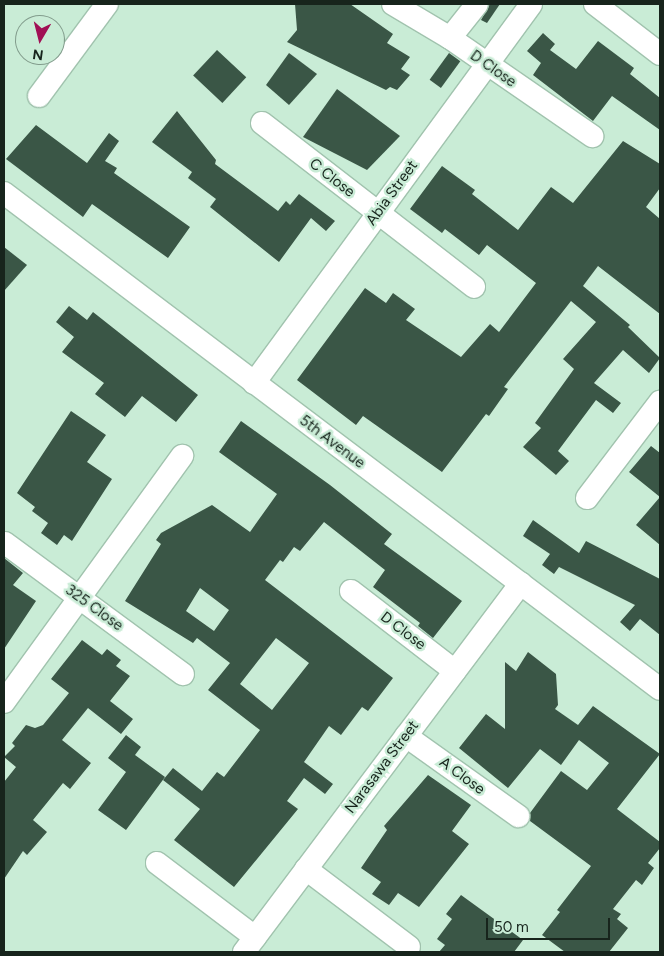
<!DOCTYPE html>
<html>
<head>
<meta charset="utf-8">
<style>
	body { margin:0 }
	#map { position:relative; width:664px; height:956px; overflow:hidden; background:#c9ecd6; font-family:Figtree,sans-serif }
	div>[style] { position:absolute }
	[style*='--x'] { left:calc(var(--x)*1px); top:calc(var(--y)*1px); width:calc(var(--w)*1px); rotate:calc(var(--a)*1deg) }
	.building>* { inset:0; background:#3a5646; transform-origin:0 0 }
	.roads { filter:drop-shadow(1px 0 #a1c3ae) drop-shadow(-1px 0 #a1c3ae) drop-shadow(0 1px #a1c3ae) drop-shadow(0 -1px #a1c3ae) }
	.minor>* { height:22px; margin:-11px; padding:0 11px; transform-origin:11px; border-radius:11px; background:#fff }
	span { translate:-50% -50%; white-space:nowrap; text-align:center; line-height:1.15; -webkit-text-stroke:5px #c9ecd6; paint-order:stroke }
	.street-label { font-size:15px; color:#17241c }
	.frame { position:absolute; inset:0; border:5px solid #17241c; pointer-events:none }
	.north { position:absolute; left:15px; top:15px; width:50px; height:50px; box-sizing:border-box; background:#c9ecd6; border:1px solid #829c8c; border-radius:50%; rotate:188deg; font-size:14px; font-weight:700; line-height:20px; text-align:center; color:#17241c }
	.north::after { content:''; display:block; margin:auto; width:18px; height:22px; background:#a11055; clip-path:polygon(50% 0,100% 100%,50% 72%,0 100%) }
	.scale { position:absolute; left:486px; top:918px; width:124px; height:22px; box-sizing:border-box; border:2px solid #17241c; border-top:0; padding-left:6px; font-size:15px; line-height:18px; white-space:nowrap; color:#17241c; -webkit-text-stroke:4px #c9ecd6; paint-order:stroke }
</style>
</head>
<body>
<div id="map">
	<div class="building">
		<div style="clip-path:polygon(295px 4px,350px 4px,393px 34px,387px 43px,410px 57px,401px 69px,410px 75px,397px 90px,390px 87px,386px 90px,287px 42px,297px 30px)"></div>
		<div style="clip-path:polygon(490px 4px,500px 4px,487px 23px,481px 20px)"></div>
		<div style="clip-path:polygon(543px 33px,555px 44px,550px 50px,576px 69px,598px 41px,634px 68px,630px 74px,660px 98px,660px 130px,612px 96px,593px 121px,533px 75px,541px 63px,527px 51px)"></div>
		<div style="left:217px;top:50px;width:40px;height:35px;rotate:43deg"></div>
		<div style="clip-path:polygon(289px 53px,317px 74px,289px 105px,266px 85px)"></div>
		<div style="left:449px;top:53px;width:14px;height:33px;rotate:36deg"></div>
		<div style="clip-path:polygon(337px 89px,400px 136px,367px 170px,303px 137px)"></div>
		<div style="clip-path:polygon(177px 111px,216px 160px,215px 164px,278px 211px,286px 201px,290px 205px,299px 194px,335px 221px,326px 231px,311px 218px,279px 262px,210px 207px,216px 199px,188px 178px,192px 172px,152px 142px)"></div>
		<div style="clip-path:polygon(36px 125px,87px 163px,109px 133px,119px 141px,105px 161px,117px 168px,114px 173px,190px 227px,168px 258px,92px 204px,83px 217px,6px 159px)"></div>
		<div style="clip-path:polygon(623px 141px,660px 164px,660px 188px,646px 207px,660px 219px,660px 314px,598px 266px,583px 286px,630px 325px,628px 327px,660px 358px,649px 373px,623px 350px,594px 383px,621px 403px,613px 413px,596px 400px,558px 451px,569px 461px,556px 475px,523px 447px,541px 428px,535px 423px,574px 369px,563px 359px,596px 322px,571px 301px,504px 387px,508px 389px,489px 416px,486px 414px,442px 472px,363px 416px,356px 425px,297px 380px,365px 288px,386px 303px,393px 293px,415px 309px,406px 320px,461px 357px,490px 324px,499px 332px,536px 283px,487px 245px,479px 255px,445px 229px,442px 233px,410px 209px,442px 166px,475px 190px,472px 194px,518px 230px,551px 187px,573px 203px)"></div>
		<div style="clip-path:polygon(4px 247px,27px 265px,4px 291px)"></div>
		<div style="clip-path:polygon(69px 306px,87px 320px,93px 312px,198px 395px,176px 422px,142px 396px,125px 417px,95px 394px,104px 383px,62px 352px,74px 337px,56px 322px)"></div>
		<div style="clip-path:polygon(71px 411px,106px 435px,87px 462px,112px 479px,72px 541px,64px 535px,57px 545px,41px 533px,48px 523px,32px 511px,35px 507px,17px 493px)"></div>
		<div style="clip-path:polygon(evenodd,241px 421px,330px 485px,392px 534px,384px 544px,462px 601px,433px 638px,418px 626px,420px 623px,373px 587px,385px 570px,324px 522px,300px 551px,294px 547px,283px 562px,280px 560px,265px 580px,393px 678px,368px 711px,362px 707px,341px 735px,329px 726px,304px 762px,333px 784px,325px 794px,304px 778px,287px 801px,298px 809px,234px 887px,174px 840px,200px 809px,163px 780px,173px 768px,202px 791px,217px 772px,224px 777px,260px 730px,208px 690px,230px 663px,197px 638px,193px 643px,125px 601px,161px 544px,156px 540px,161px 533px,212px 505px,250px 532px,277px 494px,219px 452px,241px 421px,200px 588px,229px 610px,214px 631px,186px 611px,200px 588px,241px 421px,276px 638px,309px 663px,272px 710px,240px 684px,276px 638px)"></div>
		<div style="clip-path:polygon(651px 446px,660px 453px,660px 545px,636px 525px,660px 497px,629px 472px)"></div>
		<div style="clip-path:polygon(533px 520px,579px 553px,586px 541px,660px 579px,660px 635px,640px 619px,630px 631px,620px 622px,635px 605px,559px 567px,554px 574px,542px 565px,550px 554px,523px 536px)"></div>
		<div style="clip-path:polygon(4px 558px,23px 573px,13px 585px,36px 601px,4px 649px)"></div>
		<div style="clip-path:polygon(82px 640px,102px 655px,107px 649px,121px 660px,116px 666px,130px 676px,110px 701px,133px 719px,121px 734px,88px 708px,62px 740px,91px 763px,70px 789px,63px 783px,33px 820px,47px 832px,27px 855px,23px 851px,4px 879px,4px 782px,16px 767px,4px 757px,15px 746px,12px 743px,26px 725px,35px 728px,43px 725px,69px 693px,51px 679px)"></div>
		<div style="clip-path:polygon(528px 652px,556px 674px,558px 705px,555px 709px,578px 725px,593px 706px,660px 754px,617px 809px,660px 842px,660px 848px,648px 863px,654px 868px,642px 885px,636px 880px,613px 909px,621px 914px,617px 919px,628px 928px,609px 952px,565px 952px,542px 935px,560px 912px,557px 910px,591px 866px,530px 821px,530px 813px,561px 771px,587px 790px,609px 763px,579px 740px,561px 765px,540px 749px,508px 788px,459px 748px,486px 714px,505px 729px,505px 662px,516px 671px)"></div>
		<div style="clip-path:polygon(126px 735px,141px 747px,135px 755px,165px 777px,126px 830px,98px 810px,126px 772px,108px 758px)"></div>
		<div style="clip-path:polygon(428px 775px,471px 805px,452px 831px,469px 844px,419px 907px,398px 893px,389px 905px,372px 894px,381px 882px,361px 868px,387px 830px,384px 826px)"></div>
		<div style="clip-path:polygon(461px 895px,523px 940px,514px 952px,439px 952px,445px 945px,437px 939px,452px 919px,446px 914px)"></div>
	</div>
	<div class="roads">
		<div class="minor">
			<div style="--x:393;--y:4;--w:66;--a:30.8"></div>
			<div style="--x:450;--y:38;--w:173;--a:34.6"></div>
			<div style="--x:595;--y:4;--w:82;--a:37.6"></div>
			<div style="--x:450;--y:38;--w:43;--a:-51.5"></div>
			<div style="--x:39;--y:96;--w:114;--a:-53.5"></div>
			<div style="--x:262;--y:123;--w:268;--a:37.7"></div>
			<div style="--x:4;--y:193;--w:822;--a:37.09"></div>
			<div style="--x:254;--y:383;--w:469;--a:-53.8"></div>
			<div style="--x:587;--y:498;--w:121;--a:-52.8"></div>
			<div style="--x:5;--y:543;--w:221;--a:36.4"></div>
			<div style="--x:351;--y:591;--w:131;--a:37.6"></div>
			<div style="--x:4;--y:702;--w:304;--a:-54.1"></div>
			<div style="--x:406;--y:736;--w:138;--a:35.5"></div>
			<div style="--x:157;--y:863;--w:123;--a:37.1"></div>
			<div style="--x:306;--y:869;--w:129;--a:37.1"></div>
			<div style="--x:244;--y:952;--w:461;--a:-53.1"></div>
		</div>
	</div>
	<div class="street-label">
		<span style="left:493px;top:69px;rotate:35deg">D Close</span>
		<span style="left:332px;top:178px;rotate:38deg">C Close</span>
		<span style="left:392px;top:193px;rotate:-54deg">Abia Street</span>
		<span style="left:332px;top:442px;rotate:37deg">5th Avenue</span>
		<span style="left:94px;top:608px;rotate:36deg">325 Close</span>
		<span style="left:403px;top:631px;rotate:37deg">D Close</span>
		<span style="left:382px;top:767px;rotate:-53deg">Narasawa Street</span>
		<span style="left:462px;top:776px;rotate:36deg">A Close</span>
	</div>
	<div class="frame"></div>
	<div class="north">N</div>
	<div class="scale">50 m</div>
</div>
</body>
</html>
